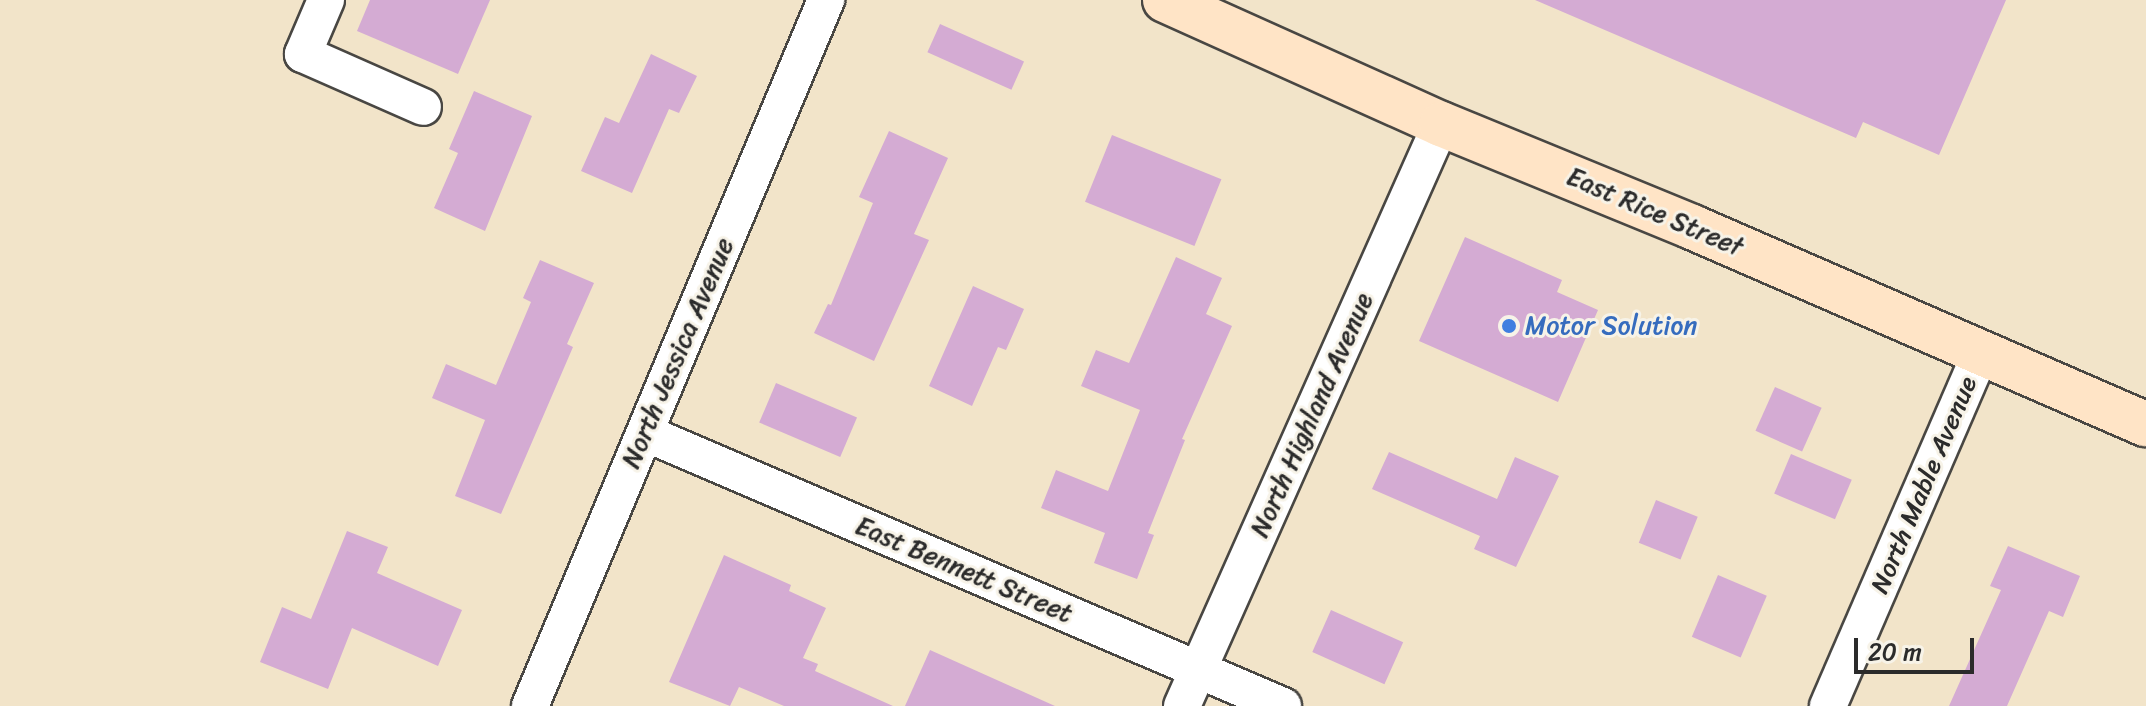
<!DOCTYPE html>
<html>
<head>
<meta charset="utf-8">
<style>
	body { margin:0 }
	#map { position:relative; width:2146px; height:706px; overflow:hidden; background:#f2e4c9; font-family:Sriracha,sans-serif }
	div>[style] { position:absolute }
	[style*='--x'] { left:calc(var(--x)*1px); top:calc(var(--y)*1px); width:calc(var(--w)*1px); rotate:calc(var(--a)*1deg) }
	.building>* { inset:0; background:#d4abd3; transform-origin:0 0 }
	.roads { filter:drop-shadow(2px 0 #494743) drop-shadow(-2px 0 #494743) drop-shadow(0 2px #494743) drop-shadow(0 -2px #494743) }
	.street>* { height:36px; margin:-18px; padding:0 18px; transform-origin:18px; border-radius:18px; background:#fff }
	.secondary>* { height:44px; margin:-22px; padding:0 22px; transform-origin:22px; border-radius:22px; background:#ffe4c6 }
	.dots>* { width:22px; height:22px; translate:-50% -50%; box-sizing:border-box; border:4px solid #f7f3e8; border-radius:50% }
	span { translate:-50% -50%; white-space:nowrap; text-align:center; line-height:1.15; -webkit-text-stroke:6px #f7f3e8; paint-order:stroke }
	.street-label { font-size:26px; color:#2b2b2b }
	.shop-label { font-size:26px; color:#366cbe }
	.left { translate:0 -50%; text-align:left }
	.scale { position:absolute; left:1854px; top:638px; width:120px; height:36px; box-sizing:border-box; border:4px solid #2b2b2b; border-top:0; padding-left:10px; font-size:24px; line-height:28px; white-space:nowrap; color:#2b2b2b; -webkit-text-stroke:6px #f7f3e8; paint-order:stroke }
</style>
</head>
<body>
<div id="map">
	<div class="building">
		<div style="clip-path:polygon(370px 0,490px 0,458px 74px,357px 31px)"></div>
		<div style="clip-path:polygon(1535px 0,2006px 0,1939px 155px,1863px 122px,1856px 138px)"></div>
		<div style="left:940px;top:24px;width:92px;height:31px;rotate:24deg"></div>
		<div style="clip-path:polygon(651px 54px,697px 76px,679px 113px,669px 109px,632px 193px,581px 171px,605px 117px,619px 123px)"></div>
		<div style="clip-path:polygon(474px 91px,532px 116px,485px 231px,434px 208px,458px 153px,449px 149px)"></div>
		<div style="clip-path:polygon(889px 131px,948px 158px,914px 234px,929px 240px,874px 361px,814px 333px,828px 304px,831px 305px,873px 203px,859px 197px)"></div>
		<div style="left:1112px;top:135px;width:118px;height:72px;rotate:22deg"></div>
		<div style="clip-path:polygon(1465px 237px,1562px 280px,1557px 292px,1598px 310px,1558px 402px,1419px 341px)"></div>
		<div style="clip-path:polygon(1176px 257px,1222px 278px,1206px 314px,1232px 326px,1182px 439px,1185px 440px,1148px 533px,1154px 535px,1137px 579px,1094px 563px,1105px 533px,1041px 508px,1056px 470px,1108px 491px,1140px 410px,1081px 386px,1096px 350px,1129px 363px)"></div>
		<div style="clip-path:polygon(540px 260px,594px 283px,567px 344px,573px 347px,501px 514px,455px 496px,485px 420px,432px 398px,446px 364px,496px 385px,531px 302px,523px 298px)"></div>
		<div style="clip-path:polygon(973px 286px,1024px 309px,1006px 350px,998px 347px,972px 406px,929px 386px)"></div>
		<div style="left:776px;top:383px;width:88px;height:43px;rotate:23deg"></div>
		<div style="left:1775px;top:387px;width:51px;height:48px;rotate:24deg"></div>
		<div style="clip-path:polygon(1389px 452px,1497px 499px,1515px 457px,1559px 476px,1516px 567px,1474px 549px,1480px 536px,1372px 489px)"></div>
		<div style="left:1791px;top:454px;width:66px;height:43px;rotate:23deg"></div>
		<div style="left:1656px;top:500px;width:45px;height:46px;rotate:22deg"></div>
		<div style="clip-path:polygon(347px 531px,388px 547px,377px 573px,462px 610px,438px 666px,352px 628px,328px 689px,260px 662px,282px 607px,311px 619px)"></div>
		<div style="clip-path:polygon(2008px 546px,2080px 576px,2063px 617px,2049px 611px,2007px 706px,1949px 706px,2001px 590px,1990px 586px)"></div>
		<div style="clip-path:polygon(724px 555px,791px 585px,789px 591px,826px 608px,803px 658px,818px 664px,815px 671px,893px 706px,784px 706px,739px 687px,730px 706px,669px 682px)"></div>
		<div style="left:1718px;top:575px;width:53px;height:67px;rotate:23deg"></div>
		<div style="left:1331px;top:610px;width:79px;height:46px;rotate:24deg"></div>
		<div style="clip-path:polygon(930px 650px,1055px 706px,905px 706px)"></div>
	</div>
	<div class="roads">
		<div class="street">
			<div style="--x:326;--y:0;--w:59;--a:113.1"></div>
			<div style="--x:303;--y:54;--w:131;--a:23.8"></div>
			<div style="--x:645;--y:433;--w:694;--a:23.17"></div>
			<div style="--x:530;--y:706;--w:766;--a:-67.25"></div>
			<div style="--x:1182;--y:706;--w:637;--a:-66.01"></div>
			<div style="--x:1828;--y:706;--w:385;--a:-66.6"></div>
		</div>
		<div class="secondary">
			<div style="--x:1165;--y:0;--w:303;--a:24.2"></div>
			<div style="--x:1441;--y:124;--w:271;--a:22.3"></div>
			<div style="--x:1692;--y:227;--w:495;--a:23.5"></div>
		</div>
	</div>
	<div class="dots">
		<div style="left:1509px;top:326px;background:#3f7fe0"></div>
	</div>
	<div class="street-label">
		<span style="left:1655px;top:212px;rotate:23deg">East Rice Street</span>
		<span style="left:678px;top:353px;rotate:-67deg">North Jessica Avenue</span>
		<span style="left:1312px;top:415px;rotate:-66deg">North Highland Avenue</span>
		<span style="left:1924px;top:485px;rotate:-67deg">North Mable Avenue</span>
		<span style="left:964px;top:570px;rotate:23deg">East Bennett Street</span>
	</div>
	<div class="shop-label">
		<span class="left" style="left:1525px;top:326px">Motor Solution</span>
	</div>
	<div class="scale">20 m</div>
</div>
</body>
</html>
